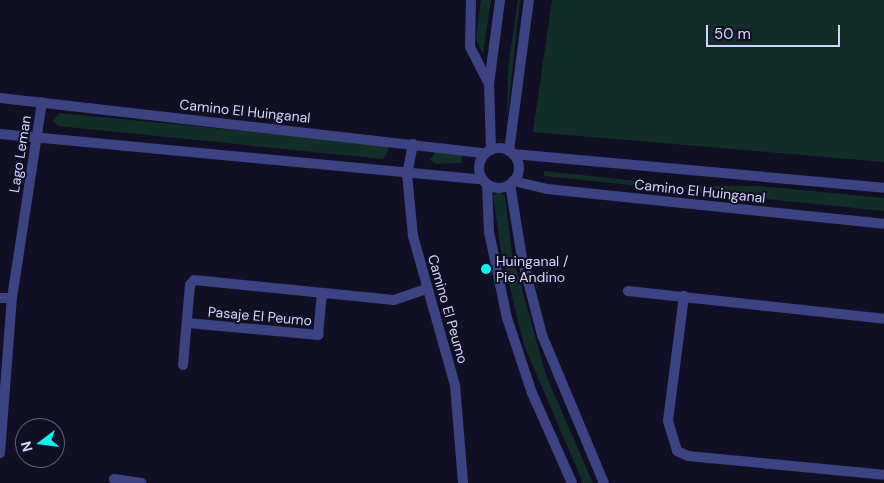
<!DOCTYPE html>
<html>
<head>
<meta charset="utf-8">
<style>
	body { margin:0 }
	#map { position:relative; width:884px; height:483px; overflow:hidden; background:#100f24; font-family:"DM Sans",sans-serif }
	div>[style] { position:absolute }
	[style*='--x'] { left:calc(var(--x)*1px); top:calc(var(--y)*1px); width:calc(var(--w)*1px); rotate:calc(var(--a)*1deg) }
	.green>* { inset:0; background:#122e29 }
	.minor>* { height:10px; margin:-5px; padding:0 5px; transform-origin:5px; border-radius:5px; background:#3c4382 }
	.tertiary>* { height:10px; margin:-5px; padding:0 5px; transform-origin:5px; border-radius:5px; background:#3c4382 }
	.tertiary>.ring { margin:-5px; padding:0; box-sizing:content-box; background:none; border:10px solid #3c4382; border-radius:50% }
	.dots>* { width:14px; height:14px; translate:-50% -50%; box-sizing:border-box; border:2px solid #100f24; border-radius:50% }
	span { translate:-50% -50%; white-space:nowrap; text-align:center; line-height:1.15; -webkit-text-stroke:4px #100f24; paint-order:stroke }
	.street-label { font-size:14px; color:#d4d5fe }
	.poi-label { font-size:14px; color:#d4d5fe }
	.left { translate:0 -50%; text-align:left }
	.north { position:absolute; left:15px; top:418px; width:50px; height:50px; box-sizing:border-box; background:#100f24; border:1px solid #5e5e7b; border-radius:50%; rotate:255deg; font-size:14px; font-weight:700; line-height:20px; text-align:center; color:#d4d5fe }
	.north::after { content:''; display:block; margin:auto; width:18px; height:22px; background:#07f7ee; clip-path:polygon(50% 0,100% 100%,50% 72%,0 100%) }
	.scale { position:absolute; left:706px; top:25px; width:134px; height:22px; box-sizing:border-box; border:2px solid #d4d5fe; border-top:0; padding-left:6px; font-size:15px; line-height:18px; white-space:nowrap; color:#d4d5fe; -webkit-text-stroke:4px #100f24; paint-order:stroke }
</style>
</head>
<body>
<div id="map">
	<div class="green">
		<div style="clip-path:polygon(481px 0,491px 0,483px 54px,476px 39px)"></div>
		<div style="clip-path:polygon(518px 0,520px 0,507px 120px,508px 69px)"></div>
		<div style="clip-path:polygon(552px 0,884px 0,884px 162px,533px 132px)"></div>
		<div style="clip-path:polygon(59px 113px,385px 145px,389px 149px,383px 159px,58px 126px,53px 121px)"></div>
		<div style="clip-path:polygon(435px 152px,457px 152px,462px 156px,461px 163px,436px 164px,430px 160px)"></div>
		<div style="clip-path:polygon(544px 171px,685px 186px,759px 186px,884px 198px,884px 211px,544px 176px)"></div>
		<div style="clip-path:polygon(499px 192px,505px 196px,512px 254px,546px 375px,593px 483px,583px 483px,524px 345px,501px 251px,493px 195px)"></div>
	</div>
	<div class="minor">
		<div style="--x:471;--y:0;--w:47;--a:91.2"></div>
		<div style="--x:470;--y:47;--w:42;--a:62.8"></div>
		<div style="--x:0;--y:98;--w:489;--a:6.5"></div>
		<div style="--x:0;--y:134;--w:485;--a:5.4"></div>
		<div style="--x:413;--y:144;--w:31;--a:101"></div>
		<div style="--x:407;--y:174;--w:62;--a:84.5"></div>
		<div style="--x:413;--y:236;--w:155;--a:74.3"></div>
		<div style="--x:455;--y:385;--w:98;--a:85.3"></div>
		<div style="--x:491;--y:150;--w:66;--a:-91.7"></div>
		<div style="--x:489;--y:84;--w:85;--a:-82.5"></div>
		<div style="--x:509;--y:151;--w:152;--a:-82.5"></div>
		<div style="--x:628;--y:291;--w:258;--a:6.2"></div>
		<div style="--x:684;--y:296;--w:126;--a:97.3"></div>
		<div style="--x:668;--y:421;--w:31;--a:73"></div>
		<div style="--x:677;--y:451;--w:12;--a:24"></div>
		<div style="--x:688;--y:456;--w:197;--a:5.5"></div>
		<div style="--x:0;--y:298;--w:12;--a:0"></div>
		<div style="--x:187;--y:323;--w:132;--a:5.2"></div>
		<div style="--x:318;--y:335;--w:42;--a:-84.6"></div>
		<div style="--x:183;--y:365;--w:80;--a:-85"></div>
		<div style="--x:190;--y:285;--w:6;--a:-51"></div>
		<div style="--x:194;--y:280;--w:201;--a:5.7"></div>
		<div style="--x:394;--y:300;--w:34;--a:-19"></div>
		<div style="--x:0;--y:453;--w:155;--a:-85.6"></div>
		<div style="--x:12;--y:298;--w:198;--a:-81.3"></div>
		<div style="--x:114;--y:479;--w:28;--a:8"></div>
	</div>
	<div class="tertiary">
		<div class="ring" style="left:479px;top:148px;width:30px;height:30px"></div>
		<div style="--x:513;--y:154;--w:373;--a:5.2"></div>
		<div style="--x:513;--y:181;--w:35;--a:13"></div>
		<div style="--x:547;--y:189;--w:339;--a:5.9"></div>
		<div style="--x:487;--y:184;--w:48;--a:87.6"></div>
		<div style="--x:489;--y:232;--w:88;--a:78.2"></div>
		<div style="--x:507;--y:318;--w:79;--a:71.6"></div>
		<div style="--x:532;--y:393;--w:98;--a:66"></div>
		<div style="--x:510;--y:184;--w:75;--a:80.8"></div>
		<div style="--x:522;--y:258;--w:80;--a:75.4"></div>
		<div style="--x:542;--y:335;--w:160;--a:67.3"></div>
	</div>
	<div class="dots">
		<div style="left:486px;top:269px;background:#07f7ee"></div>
	</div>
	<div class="street-label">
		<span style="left:245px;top:111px;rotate:6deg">Camino El Huinganal</span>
		<span style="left:20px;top:154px;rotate:-81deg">Lago Leman</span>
		<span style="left:700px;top:191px;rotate:6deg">Camino El Huinganal</span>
		<span style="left:448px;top:309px;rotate:74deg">Camino El Peumo</span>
		<span style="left:260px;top:316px;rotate:5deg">Pasaje El Peumo</span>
	</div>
	<div class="poi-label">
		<span class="left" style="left:496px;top:269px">Huinganal /<br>Pie Andino</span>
	</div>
	<div class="north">N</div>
	<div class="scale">50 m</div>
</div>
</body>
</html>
